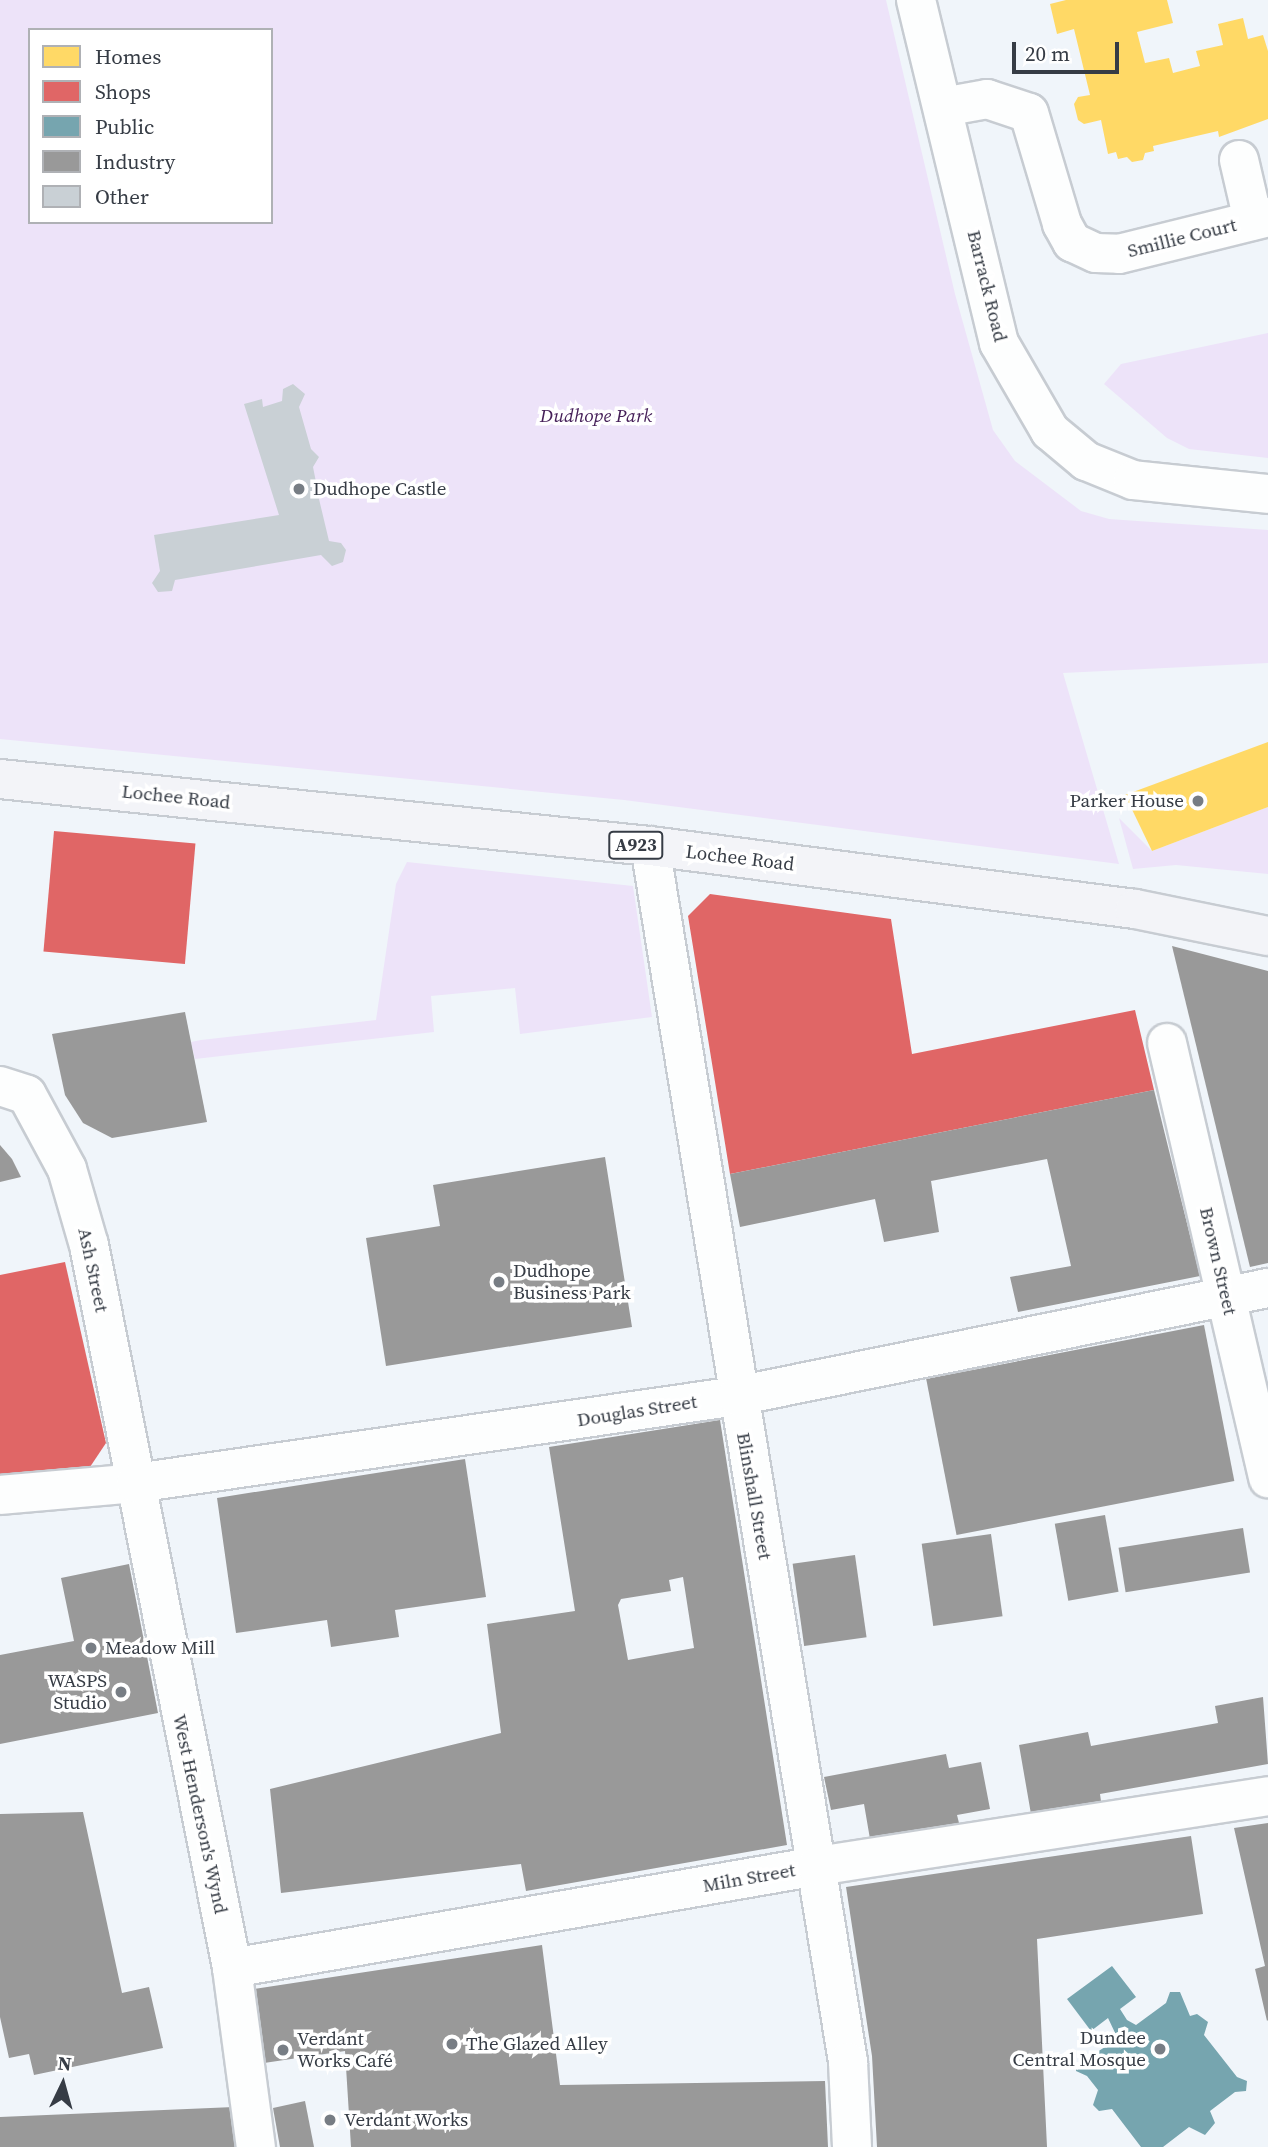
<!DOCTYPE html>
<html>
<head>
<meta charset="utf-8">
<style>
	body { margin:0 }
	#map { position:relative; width:1268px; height:2147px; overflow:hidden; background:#f0f5fa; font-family:"Source Serif 4",serif }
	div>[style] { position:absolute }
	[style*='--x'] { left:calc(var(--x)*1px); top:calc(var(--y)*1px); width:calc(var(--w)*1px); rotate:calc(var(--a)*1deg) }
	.green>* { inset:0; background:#ede3f9 }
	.homes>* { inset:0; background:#ffd966 }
	.shops>* { inset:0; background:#e06666; transform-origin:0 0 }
	.public>* { inset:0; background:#76a5af }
	.industry>* { inset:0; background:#999; transform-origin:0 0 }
	.building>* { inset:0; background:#c9d0d5 }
	.roads { filter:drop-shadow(2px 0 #c7ccd2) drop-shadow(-2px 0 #c7ccd2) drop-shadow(0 2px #c7ccd2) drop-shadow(0 -2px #c7ccd2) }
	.minor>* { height:38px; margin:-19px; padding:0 19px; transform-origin:19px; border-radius:19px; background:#fdfefe }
	.major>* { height:38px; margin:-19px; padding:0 19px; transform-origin:19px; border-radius:19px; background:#f3f4f8 }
	.dots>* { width:19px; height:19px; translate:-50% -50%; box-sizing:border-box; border:4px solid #fff; border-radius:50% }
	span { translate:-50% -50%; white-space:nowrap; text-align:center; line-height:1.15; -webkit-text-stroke:7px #fff; paint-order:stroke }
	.shield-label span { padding:2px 5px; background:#fff; border:2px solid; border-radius:5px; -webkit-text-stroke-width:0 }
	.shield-label { font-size:18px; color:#363c45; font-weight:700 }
	.street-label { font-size:19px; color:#363c45 }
	.park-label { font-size:19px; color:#462059; font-style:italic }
	.poi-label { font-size:19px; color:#363c45 }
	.left { translate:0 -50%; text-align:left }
	.right { translate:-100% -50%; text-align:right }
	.legend { position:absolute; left:28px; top:28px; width:245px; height:196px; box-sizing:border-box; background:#fff; border:2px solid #afb1b5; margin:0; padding:9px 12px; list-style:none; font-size:21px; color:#363c45 }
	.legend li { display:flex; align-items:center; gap:14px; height:35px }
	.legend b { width:35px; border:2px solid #afb1b5 }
	.north { position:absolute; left:28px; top:2049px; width:70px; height:70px; -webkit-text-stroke:5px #fff; paint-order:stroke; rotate:5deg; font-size:19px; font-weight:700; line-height:28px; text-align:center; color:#363c45 }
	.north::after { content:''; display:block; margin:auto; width:24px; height:32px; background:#363c45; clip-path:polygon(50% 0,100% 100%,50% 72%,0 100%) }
	.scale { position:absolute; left:1012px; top:42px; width:107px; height:32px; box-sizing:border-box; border:4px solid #363c45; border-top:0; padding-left:9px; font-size:21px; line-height:24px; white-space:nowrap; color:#363c45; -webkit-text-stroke:5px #fff; paint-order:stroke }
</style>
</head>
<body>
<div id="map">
	<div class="green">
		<div style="clip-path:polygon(evenodd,0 0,886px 0,955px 294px,993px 430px,1015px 461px,1081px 511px,1109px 519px,1268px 530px,1268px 663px,1063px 673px,1119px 864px,624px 800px,0 739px,0 0,30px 30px,271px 30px,271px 222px,30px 222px,30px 30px)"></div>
		<div style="clip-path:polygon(1268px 333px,1268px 458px,1189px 449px,1167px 438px,1104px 384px,1121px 364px)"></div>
		<div style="clip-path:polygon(1268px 807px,1268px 874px,1176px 865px,1133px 869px,1119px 818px,1152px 851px)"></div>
		<div style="clip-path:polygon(407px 862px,633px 886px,652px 1017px,520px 1034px,515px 988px,431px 996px,434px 1032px,195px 1059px,191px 1042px,201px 1040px,376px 1020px,396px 884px)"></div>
	</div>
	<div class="homes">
		<div style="clip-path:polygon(1066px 0,1167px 0,1173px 23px,1137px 32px,1145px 63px,1169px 58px,1173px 73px,1200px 66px,1196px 51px,1223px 45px,1218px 24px,1243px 18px,1248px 39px,1263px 35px,1268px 51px,1268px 119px,1219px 137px,1218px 131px,1153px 146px,1154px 151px,1145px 153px,1143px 160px,1132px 162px,1127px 157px,1118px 159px,1116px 152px,1108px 154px,1101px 120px,1084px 124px,1078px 120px,1074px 104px,1078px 97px,1090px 95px,1074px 29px,1057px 34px,1050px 4px)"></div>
		<div style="clip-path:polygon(1268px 742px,1268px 807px,1152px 851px,1125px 795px)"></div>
	</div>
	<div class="shops">
		<div style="left:54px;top:831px;width:142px;height:121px;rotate:5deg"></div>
		<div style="clip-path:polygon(710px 894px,891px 919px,912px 1054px,1135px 1010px,1154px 1090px,730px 1174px,688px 916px)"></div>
		<div style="clip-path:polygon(65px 1262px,106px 1443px,88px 1470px,0 1479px,0 1275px)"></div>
	</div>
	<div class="public">
		<div style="clip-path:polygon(1112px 1966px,1136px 1997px,1120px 2009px,1127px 2020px,1136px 2025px,1166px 2003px,1170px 1992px,1180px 1992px,1190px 2016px,1197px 2014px,1208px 2022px,1204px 2035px,1237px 2077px,1247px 2081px,1246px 2091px,1235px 2092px,1210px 2111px,1215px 2123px,1205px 2135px,1189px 2127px,1163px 2147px,1141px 2147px,1112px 2109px,1099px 2111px,1093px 2105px,1098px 2090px,1087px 2076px,1076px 2071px,1076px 2065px,1118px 2039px,1108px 2018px,1091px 2031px,1067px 1999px)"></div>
	</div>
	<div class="industry">
		<div style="clip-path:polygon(1172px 946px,1268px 971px,1268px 1263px,1250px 1267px)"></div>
		<div style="clip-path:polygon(185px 1012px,207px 1122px,112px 1138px,83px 1123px,65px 1095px,52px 1034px)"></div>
		<div style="clip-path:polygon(1154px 1090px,1200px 1276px,1018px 1312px,1010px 1277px,1071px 1266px,1047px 1159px,931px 1181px,939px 1232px,884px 1242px,875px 1199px,740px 1227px,730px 1174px)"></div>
		<div style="clip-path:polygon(0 1145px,12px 1159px,21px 1177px,0 1182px)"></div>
		<div style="clip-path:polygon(605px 1157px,632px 1327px,386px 1366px,366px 1238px,440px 1226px,433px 1185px)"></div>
		<div style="left:1204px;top:1325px;width:159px;height:283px;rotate:79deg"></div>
		<div style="clip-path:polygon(evenodd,720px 1420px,787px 1845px,526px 1891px,521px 1864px,281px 1893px,270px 1789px,501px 1733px,487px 1624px,575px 1611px,549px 1447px,720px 1420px,683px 1577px,694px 1648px,628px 1660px,618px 1605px,621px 1599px,671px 1591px,669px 1580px,683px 1577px)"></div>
		<div style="clip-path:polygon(465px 1459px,486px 1597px,395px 1610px,399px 1637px,331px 1647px,327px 1620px,236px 1633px,217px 1498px)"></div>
		<div style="left:1105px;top:1515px;width:78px;height:51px;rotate:80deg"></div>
		<div style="left:1243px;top:1528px;width:45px;height:126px;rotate:81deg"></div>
		<div style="left:991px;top:1534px;width:83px;height:70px;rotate:82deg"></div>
		<div style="left:855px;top:1555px;width:83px;height:63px;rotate:82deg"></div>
		<div style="clip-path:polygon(129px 1564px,158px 1713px,0 1744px,0 1655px,74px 1641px,61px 1578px)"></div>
		<div style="clip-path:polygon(1263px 1697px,1268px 1764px,1100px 1794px,1101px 1801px,1031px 1814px,1019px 1745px,1088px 1732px,1091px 1746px,1218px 1723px,1215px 1706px)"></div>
		<div style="clip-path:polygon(946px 1754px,949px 1768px,981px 1762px,990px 1809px,957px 1815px,959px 1823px,870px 1839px,864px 1804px,831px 1810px,824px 1777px)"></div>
		<div style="clip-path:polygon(83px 1812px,122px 1993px,149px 1987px,163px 2048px,34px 2075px,29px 2054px,9px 2058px,0 2017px,0 1814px)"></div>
		<div style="clip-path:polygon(1268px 1823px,1268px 2020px,1267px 2021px,1255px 1969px,1265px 1966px,1234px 1828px)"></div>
		<div style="clip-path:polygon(1191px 1836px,1203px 1914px,1037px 1939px,1047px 2147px,877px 2147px,872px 2056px,846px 1887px)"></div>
		<div style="clip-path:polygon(542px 1945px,560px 2085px,825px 2081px,828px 2147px,351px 2147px,345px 2051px,264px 2063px,254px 1989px)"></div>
		<div style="clip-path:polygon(305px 2101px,314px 2147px,280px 2147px,273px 2108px)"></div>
		<div style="clip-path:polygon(234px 2107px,240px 2147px,0 2147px,0 2117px)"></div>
	</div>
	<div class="building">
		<div style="clip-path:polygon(293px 384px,305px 394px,299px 407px,311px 449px,319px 457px,313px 467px,316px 482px,325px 488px,319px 499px,329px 541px,341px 543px,346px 550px,343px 562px,332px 566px,321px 555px,175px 580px,172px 591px,158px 592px,152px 583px,160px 571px,154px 535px,279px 515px,244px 404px,262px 399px,263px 407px,282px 401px,283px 389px)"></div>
	</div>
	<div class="roads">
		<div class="minor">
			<div style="--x:916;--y:0;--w:353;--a:76.4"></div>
			<div style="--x:999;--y:343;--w:102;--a:59.9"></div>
			<div style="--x:1050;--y:431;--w:47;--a:39.8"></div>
			<div style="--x:1086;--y:461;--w:51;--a:22"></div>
			<div style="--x:1133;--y:480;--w:136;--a:5.9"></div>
			<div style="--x:943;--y:107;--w:45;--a:-10.3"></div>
			<div style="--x:987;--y:99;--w:44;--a:18.4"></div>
			<div style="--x:1029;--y:113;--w:116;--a:73.4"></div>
			<div style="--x:1062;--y:224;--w:21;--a:61"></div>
			<div style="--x:1072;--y:242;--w:26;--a:25"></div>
			<div style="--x:1096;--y:253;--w:23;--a:2"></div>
			<div style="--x:1119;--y:254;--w:154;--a:-13.9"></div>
			<div style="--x:1239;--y:160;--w:62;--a:76.9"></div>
			<div style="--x:650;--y:846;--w:1232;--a:80.75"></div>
			<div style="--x:848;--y:2062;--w:85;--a:87.3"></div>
			<div style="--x:1167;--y:1043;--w:447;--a:76.9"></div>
			<div style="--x:0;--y:1086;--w:28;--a:18"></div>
			<div style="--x:27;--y:1095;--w:84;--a:61.6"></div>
			<div style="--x:67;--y:1169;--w:79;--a:73.9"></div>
			<div style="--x:89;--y:1245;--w:737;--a:78.81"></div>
			<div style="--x:232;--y:1968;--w:181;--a:82.4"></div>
			<div style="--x:0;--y:1495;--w:137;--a:-5"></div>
			<div style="--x:136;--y:1483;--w:607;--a:-8.24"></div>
			<div style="--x:737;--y:1396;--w:542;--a:-11.5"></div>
			<div style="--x:232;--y:1968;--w:594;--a:-9.89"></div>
			<div style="--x:817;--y:1866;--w:456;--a:-8.8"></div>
		</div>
		<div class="major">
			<div style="--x:0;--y:779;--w:653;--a:5.89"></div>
			<div style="--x:650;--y:846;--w:489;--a:7.4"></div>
			<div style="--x:1135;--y:909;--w:136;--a:11.5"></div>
		</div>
	</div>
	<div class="dots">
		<div style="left:299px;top:489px;background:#777d84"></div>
		<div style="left:1198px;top:801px;background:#777d84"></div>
		<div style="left:499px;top:1282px;background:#777d84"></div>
		<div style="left:91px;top:1648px;background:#777d84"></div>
		<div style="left:121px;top:1692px;background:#777d84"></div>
		<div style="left:452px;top:2044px;background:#777d84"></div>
		<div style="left:1160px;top:2049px;background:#777d84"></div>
		<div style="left:283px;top:2050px;background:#777d84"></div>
		<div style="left:330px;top:2120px;background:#777d84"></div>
	</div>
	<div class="shield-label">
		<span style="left:636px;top:845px">A923</span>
	</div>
	<div class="street-label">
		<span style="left:1182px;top:238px;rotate:-14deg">Smillie Court</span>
		<span style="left:987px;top:286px;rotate:76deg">Barrack Road</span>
		<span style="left:176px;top:797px;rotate:6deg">Lochee Road</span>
		<span style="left:740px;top:858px;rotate:7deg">Lochee Road</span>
		<span style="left:1218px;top:1261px;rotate:77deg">Brown Street</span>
		<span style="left:93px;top:1270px;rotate:78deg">Ash Street</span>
		<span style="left:637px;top:1411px;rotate:-9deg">Douglas Street</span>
		<span style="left:754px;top:1496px;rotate:80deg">Blinshall Street</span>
		<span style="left:200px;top:1814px;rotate:78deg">West Henderson's Wynd</span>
		<span style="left:749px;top:1878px;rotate:-10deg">Miln Street</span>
	</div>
	<div class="park-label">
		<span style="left:596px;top:416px">Dudhope Park</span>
	</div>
	<div class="poi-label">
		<span class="left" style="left:313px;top:489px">Dudhope Castle</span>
		<span class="right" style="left:1184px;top:801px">Parker House</span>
		<span class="left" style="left:513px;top:1282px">Dudhope<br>Business Park</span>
		<span class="left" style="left:105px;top:1648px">Meadow Mill</span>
		<span class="right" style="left:107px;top:1692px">WASPS<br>Studio</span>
		<span class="right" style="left:1146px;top:2049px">Dundee<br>Central Mosque</span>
		<span class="left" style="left:297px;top:2050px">Verdant<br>Works Café</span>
		<span class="left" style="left:466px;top:2044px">The Glazed Alley</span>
		<span class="left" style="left:344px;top:2120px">Verdant Works</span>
	</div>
	<ul class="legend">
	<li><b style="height:19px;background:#ffd966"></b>Homes</li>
	<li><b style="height:19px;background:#e06666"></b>Shops</li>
	<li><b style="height:19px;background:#76a5af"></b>Public</li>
	<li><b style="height:19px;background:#999"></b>Industry</li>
	<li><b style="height:19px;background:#c9d0d5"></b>Other</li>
	</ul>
	<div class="north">N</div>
	<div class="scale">20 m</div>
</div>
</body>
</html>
